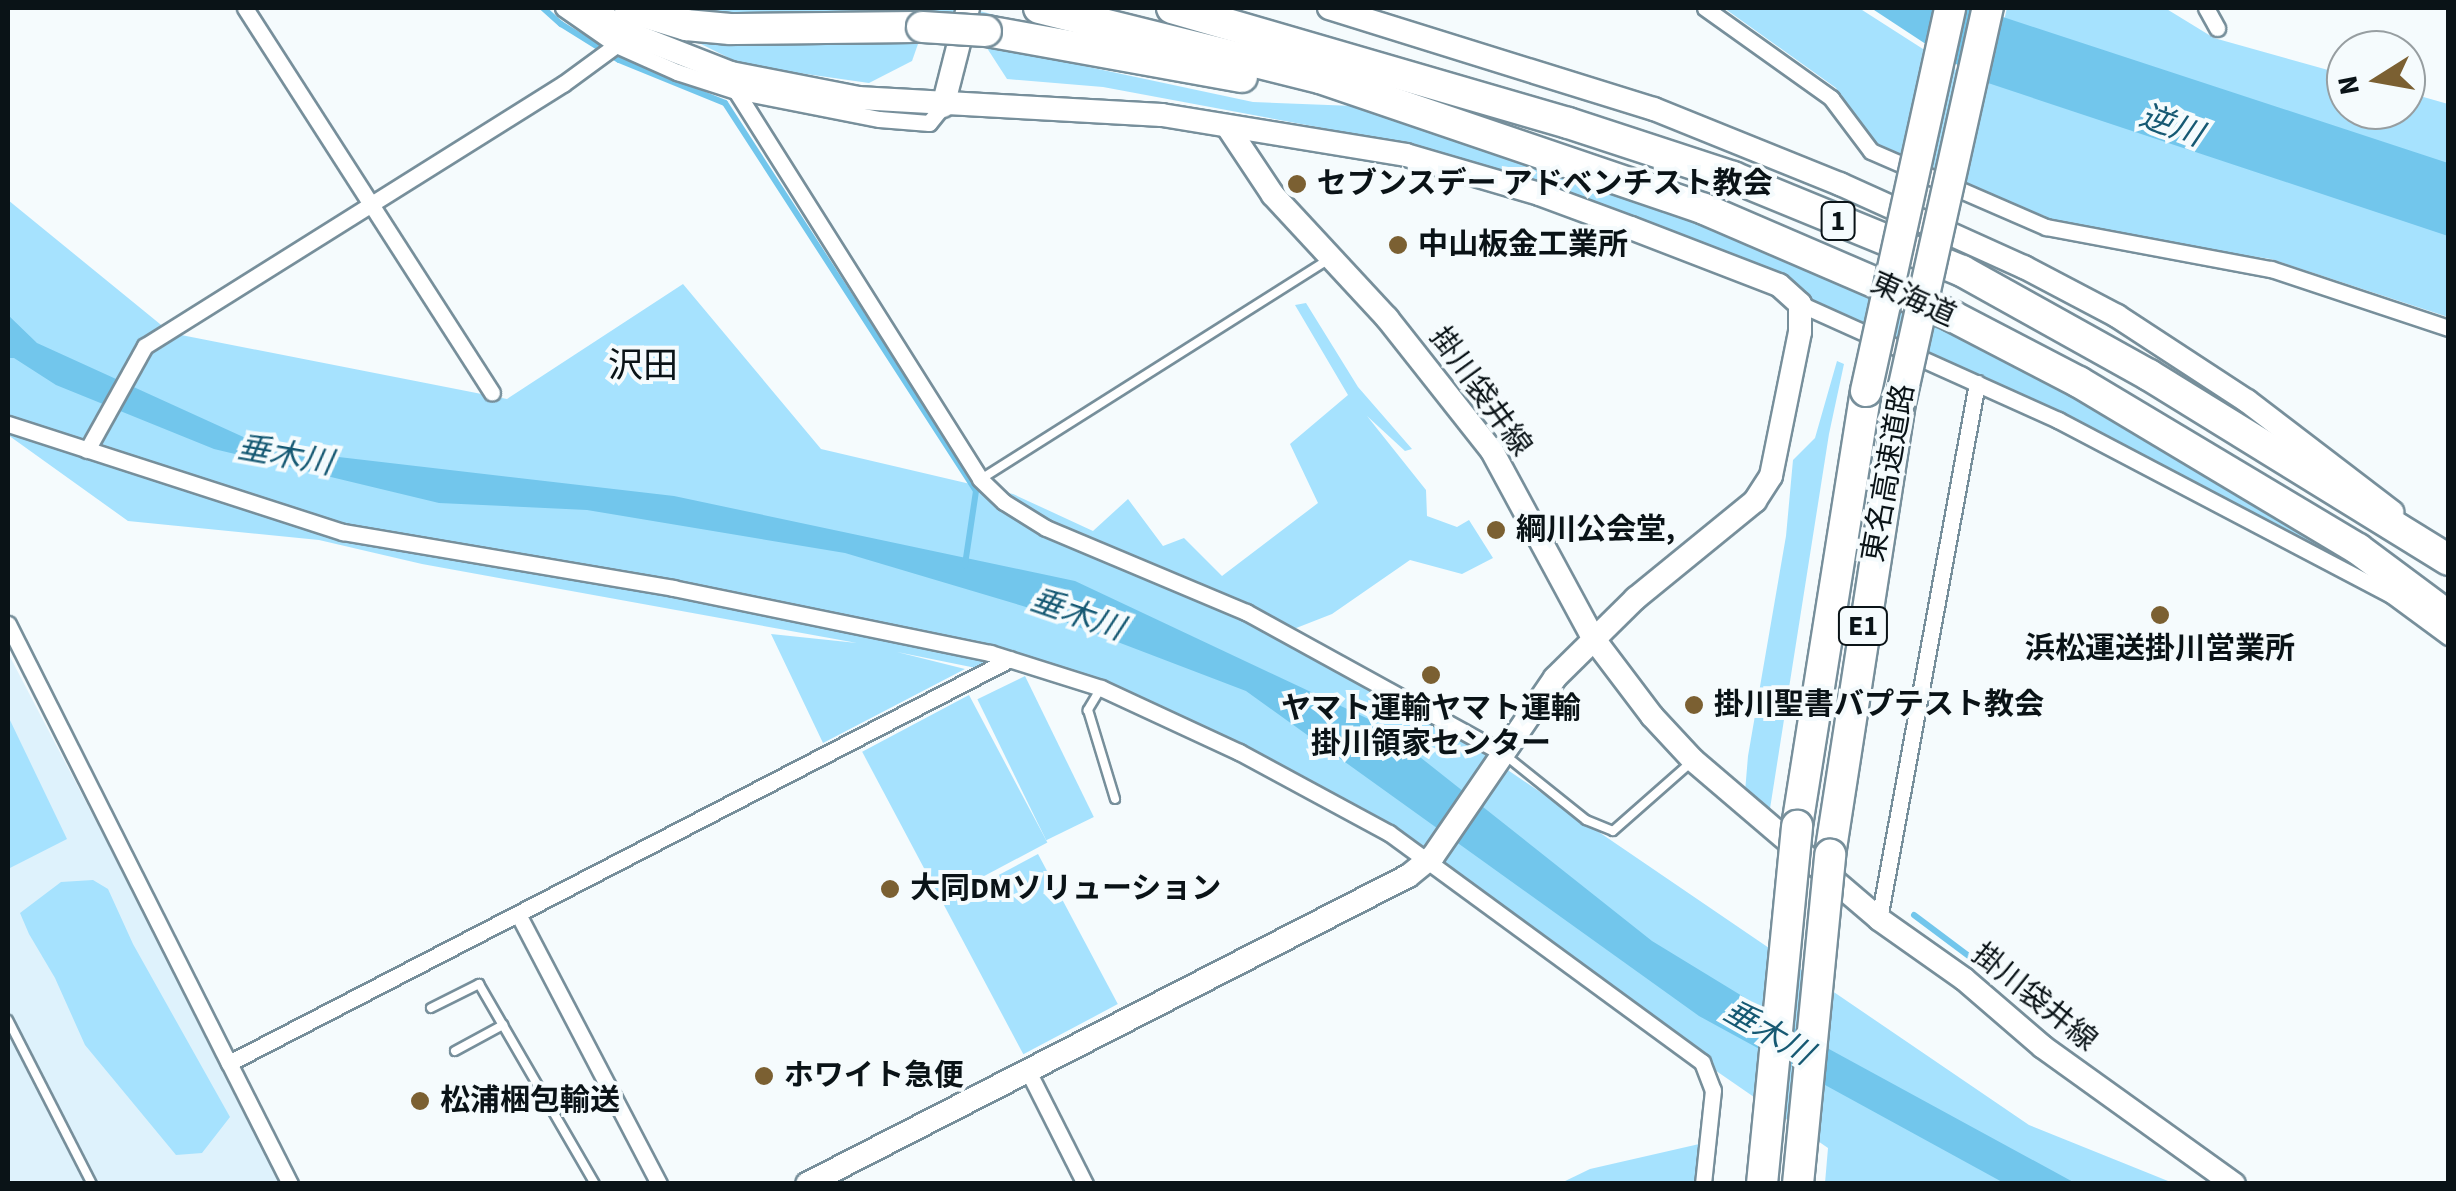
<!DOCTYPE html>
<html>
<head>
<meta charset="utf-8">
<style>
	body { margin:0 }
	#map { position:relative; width:2456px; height:1191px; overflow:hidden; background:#f5fbfd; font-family:"Source Sans 3","Noto Sans JP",sans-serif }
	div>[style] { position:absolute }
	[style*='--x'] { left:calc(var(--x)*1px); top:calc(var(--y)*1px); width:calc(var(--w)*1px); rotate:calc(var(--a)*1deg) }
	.built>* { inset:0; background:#def2fc }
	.green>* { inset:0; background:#a6e2fe; transform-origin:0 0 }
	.water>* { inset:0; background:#72c6ec }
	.stream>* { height:6px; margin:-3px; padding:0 3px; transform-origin:3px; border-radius:3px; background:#72c6ec }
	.roads { filter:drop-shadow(2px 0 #778f9b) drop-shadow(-2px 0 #778f9b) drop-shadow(0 2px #778f9b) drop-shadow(0 -2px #778f9b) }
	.lane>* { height:8px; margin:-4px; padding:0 4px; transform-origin:4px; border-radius:4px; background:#fff }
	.street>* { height:15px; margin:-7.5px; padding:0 7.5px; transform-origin:7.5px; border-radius:7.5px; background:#fff }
	.secondary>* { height:22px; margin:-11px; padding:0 11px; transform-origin:11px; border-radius:11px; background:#fff }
	.highway>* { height:30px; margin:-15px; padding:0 15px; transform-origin:15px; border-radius:15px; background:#fff }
	.bridges { filter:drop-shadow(2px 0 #778f9b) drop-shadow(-2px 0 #778f9b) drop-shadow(0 2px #778f9b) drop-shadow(0 -2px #778f9b) }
	.highway-bridge>* { height:30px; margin:-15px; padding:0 15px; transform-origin:15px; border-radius:15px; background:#fff }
	.dots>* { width:28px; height:28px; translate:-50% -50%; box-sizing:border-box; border:5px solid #f5fbfd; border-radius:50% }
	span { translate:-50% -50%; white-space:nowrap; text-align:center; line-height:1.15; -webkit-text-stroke:8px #f5fbfd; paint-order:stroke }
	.shield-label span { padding:2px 8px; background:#f5fbfd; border:2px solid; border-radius:8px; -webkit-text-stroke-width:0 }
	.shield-label { font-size:28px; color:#0a1317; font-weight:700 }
	.poi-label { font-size:30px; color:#0a1317; font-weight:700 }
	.left { translate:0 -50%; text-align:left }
	.street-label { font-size:30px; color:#0a1317 }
	.water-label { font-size:32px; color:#165973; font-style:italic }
	.quarter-label { font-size:35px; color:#0a1317 }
	.frame { position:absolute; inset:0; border:10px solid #0a1317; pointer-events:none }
	.north { position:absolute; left:2326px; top:30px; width:100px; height:100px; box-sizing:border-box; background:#f5fbfd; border:2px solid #979ea1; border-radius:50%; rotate:259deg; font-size:28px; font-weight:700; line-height:40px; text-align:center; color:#0a1317 }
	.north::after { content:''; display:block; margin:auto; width:35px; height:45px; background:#7b6032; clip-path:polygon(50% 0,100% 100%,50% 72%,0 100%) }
</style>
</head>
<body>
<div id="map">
	<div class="built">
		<div style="clip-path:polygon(8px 653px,285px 1183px,8px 1183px)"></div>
	</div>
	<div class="green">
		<div style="clip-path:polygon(665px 8px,968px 8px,1154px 56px,725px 17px)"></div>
		<div style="clip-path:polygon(1724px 8px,1859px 8px,1987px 90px,2007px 8px,2165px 8px,2214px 38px,2346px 75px,2346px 110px,2406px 110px,2406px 92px,2448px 104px,2448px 317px,2271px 259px,2046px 227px,2045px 216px,1972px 189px,1874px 143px,1836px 88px)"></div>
		<div style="clip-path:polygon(699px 43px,918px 44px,912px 61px,869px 83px,743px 65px)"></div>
		<div style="clip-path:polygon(985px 45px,1253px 102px,1354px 106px,1532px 159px,1665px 207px,1958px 332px,2070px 390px,2382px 581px,1990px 380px,1811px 301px,1398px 142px,1103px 87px,1007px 79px)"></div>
		<div style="clip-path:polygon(8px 200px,171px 333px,507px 399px,683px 284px,821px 449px,1013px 494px,1093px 531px,1128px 499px,1163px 546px,1184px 538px,1222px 576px,1318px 503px,1290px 444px,1348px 395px,1295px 305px,1306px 303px,1358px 387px,1412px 449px,1405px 451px,1367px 416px,1426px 490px,1427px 516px,1457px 527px,1469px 520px,1493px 558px,1462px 574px,1410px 560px,1332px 614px,1286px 632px,1405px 700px,2029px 1125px,2173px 1183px,1825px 1183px,1828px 1148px,1312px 792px,1011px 654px,976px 668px,897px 652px,965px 669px,823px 743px,771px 634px,857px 643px,422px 564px,319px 540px,128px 521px,8px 435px)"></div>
		<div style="clip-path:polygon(1837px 361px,1844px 364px,1829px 434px,1769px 815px,1745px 792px,1748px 756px,1786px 536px,1793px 460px,1815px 438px)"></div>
		<div style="left:1025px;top:676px;width:157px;height:53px;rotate:64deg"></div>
		<div style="left:969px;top:695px;width:167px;height:121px;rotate:62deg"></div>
		<div style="clip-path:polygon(8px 716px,67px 839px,8px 869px)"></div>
		<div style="left:1038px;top:854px;width:170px;height:107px;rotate:62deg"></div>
		<div style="clip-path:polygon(93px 880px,108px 889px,133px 944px,230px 1117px,202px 1153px,176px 1155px,85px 1045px,55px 978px,29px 934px,20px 913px,61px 882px)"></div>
		<div style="clip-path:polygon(1708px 1142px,1703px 1183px,1559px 1184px,1590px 1169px)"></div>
	</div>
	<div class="water">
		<div style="clip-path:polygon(1871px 8px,1985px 8px,1997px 15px,2448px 163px,2448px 236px,1982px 81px)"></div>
		<div style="clip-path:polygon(8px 315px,37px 343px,270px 449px,674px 496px,1075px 581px,1377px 723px,1652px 941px,1829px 1049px,2075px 1183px,2004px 1183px,1699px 1016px,1246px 691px,1026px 607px,845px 553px,587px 510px,439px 503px,214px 449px,56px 385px,14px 358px,8px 358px)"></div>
	</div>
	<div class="stream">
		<div style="--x:543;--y:8;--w:24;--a:42"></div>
		<div style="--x:561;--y:24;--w:68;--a:31.8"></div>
		<div style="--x:619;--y:60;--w:114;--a:22.1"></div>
		<div style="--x:725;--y:103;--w:462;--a:57.1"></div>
		<div style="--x:976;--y:491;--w:75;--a:98.5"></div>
		<div style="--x:1914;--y:915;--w:99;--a:36.8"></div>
	</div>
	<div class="roads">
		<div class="lane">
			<div style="--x:981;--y:479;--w:410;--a:-32.3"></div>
			<div style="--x:1101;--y:688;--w:26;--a:121"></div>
			<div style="--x:1088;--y:710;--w:93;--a:73.1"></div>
			<div style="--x:1505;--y:755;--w:104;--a:38.7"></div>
			<div style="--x:1586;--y:820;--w:29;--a:22"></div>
			<div style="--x:1613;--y:831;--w:103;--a:-41.4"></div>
			<div style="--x:431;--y:1008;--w:54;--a:-26.6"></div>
			<div style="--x:479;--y:984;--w:231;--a:59.9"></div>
			<div style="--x:8;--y:1020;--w:184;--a:62.9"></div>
			<div style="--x:455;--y:1051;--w:55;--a:-28.4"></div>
		</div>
		<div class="street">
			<div style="--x:245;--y:8;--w:457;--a:57.3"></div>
			<div style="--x:563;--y:8;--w:65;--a:34.9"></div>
			<div style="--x:616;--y:45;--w:67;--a:23.9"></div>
			<div style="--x:677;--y:72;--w:62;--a:17.9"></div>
			<div style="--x:736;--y:91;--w:146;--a:11.1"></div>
			<div style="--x:879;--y:119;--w:50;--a:4.6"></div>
			<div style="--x:929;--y:123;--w:22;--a:-51"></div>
			<div style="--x:1705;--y:8;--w:155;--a:35.5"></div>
			<div style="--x:1831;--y:98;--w:66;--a:53"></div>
			<div style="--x:1871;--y:151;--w:191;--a:23.5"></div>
			<div style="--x:2046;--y:227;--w:229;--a:10.6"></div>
			<div style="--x:2271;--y:269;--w:187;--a:18.4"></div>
			<div style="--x:2206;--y:8;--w:23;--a:61"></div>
			<div style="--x:736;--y:91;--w:458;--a:57.8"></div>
			<div style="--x:980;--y:479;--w:33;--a:44"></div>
			<div style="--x:1004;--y:502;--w:49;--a:31.8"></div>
			<div style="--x:1046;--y:528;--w:217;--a:22.8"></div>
			<div style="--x:1246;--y:612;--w:294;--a:28.8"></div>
			<div style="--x:1800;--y:304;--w:283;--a:24.2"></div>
			<div style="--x:2058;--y:420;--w:376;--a:27.7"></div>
			<div style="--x:2391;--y:595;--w:71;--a:36.4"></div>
			<div style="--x:8;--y:424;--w:352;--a:17.9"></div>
			<div style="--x:343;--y:532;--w:335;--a:9.6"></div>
			<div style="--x:673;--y:588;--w:324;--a:11.6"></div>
			<div style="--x:990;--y:653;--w:116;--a:17.5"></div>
			<div style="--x:1101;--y:688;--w:152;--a:24.9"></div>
			<div style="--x:1239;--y:752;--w:170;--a:28.4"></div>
			<div style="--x:1389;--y:833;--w:388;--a:36.2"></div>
			<div style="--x:1702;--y:1062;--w:30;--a:69"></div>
			<div style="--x:1713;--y:1090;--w:95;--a:96.1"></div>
			<div style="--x:87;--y:450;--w:119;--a:-60.9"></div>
			<div style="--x:145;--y:346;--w:493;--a:-32.1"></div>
			<div style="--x:563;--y:84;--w:66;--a:-36.3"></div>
			<div style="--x:8;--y:624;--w:491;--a:63.3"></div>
			<div style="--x:229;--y:1063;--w:879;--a:-27.35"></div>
			<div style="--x:518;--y:914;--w:305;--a:62.4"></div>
			<div style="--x:1879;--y:919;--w:545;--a:-79.64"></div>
			<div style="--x:229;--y:1063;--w:136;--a:63.2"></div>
			<div style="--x:1028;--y:1071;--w:127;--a:63.2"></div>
		</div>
		<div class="secondary">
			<div style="--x:589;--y:8;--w:52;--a:31"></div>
			<div style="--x:634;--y:35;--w:104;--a:21.4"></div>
			<div style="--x:731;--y:73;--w:129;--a:11.1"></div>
			<div style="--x:858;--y:98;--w:304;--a:3.2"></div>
			<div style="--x:1162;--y:115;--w:247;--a:9.3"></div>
			<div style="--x:1406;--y:155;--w:139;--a:16.3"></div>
			<div style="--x:1539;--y:194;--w:98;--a:20.3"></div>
			<div style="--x:1631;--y:228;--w:159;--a:21.1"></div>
			<div style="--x:1779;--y:285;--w:28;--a:42"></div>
			<div style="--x:1800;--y:304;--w:28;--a:90"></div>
			<div style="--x:1800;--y:332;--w:147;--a:101.4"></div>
			<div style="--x:1771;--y:476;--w:30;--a:123"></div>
			<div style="--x:1755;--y:501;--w:154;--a:140.8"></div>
			<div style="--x:1636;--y:598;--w:114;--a:135.4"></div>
			<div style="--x:1555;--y:678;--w:216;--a:124.4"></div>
			<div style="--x:1433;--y:856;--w:32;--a:141"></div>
			<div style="--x:1408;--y:876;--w:675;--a:152.87"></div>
			<div style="--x:1329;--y:8;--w:340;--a:17.3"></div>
			<div style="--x:1654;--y:109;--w:201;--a:22"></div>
			<div style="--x:1840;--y:184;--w:202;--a:24.3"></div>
			<div style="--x:2024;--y:267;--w:105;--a:27.8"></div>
			<div style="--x:2117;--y:316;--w:155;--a:33.2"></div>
			<div style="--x:2247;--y:401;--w:183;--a:37.4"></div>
			<div style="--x:943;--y:106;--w:101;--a:-75.7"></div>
			<div style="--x:1227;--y:126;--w:83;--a:56.3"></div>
			<div style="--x:1273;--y:195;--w:168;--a:47.2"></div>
			<div style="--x:1387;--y:318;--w:169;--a:51.7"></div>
			<div style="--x:1492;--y:451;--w:213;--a:61.6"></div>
			<div style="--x:1593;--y:638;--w:98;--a:52.9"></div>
			<div style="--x:1652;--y:716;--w:60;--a:47"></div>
			<div style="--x:1693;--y:760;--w:245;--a:40.5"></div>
			<div style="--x:1879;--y:919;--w:104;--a:35.2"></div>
			<div style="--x:1964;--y:979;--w:104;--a:40.7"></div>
			<div style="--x:2043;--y:1047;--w:235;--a:35.7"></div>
		</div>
		<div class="highway">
			<div style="--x:630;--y:8;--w:59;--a:16.9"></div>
			<div style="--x:686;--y:25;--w:44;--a:5.2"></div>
			<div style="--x:730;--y:29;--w:192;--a:-0.6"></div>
			<div style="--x:1039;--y:8;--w:290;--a:14"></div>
			<div style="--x:1320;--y:78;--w:406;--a:18.8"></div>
			<div style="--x:1704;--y:209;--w:270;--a:23.3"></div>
			<div style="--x:1952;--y:316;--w:143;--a:27.5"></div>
			<div style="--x:2079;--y:382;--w:325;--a:30.9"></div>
			<div style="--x:2358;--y:549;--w:112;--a:36.7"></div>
			<div style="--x:1172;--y:8;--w:412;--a:16.2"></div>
			<div style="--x:1568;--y:123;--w:174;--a:18.1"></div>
			<div style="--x:1733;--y:177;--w:248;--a:22.3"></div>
			<div style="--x:1962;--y:271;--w:214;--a:29.1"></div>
			<div style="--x:2149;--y:375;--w:352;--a:31.7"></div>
			<div style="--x:986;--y:31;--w:260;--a:10.2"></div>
			<div style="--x:1797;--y:826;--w:440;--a:-81"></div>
			<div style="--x:1830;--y:855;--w:461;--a:-81.2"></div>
		</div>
	</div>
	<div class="bridges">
		<div class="highway-bridge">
			<div style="--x:922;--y:27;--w:64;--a:3.6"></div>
			<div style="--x:1866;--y:391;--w:392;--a:-77.6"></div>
			<div style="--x:1901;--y:399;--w:401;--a:-77.5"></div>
			<div style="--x:1762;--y:1184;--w:360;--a:-84.4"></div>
			<div style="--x:1798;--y:1184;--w:331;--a:-84.4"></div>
		</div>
	</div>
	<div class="dots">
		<div style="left:1297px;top:184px;background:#7b6032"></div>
		<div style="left:1398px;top:245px;background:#7b6032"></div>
		<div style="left:1496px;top:530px;background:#7b6032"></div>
		<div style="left:2160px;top:615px;background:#7b6032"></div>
		<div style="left:1431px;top:675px;background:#7b6032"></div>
		<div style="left:1694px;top:705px;background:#7b6032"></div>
		<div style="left:890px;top:889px;background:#7b6032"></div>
		<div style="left:764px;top:1076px;background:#7b6032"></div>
		<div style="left:420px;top:1101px;background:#7b6032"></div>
	</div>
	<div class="shield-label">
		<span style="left:1838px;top:221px">1</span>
		<span style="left:1863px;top:626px">E1</span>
	</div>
	<div class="poi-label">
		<span class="left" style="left:1317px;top:184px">セブンスデー アドベンチスト教会</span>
		<span class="left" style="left:1418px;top:245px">中山板金工業所</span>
		<span class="left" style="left:1516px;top:530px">綱川公会堂,</span>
		<span style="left:2160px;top:649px">浜松運送掛川営業所</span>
		<span class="left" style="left:1714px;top:705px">掛川聖書バプテスト教会</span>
		<span style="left:1431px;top:726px">ヤマト運輸ヤマト運輸<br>掛川領家センター</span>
		<span class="left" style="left:910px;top:889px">大同DMソリューション</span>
		<span class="left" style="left:784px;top:1076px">ホワイト急便</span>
		<span class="left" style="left:440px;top:1101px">松浦梱包輸送</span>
	</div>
	<div class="street-label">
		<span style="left:1913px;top:300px;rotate:24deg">東海道</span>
		<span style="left:1480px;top:392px;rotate:54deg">掛川袋井線</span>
		<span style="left:1889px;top:473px;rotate:-80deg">東名高速道路</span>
		<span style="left:2034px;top:998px;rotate:39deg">掛川袋井線</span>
	</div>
	<div class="water-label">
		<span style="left:2171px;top:126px;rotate:20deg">逆川</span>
		<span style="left:285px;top:456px;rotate:10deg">垂木川</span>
		<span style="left:1077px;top:615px;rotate:19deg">垂木川</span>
		<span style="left:1768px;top:1033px;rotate:30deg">垂木川</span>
	</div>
	<div class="quarter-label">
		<span style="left:643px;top:366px">沢田</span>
	</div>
	<div class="frame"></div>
	<div class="north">N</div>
</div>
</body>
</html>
